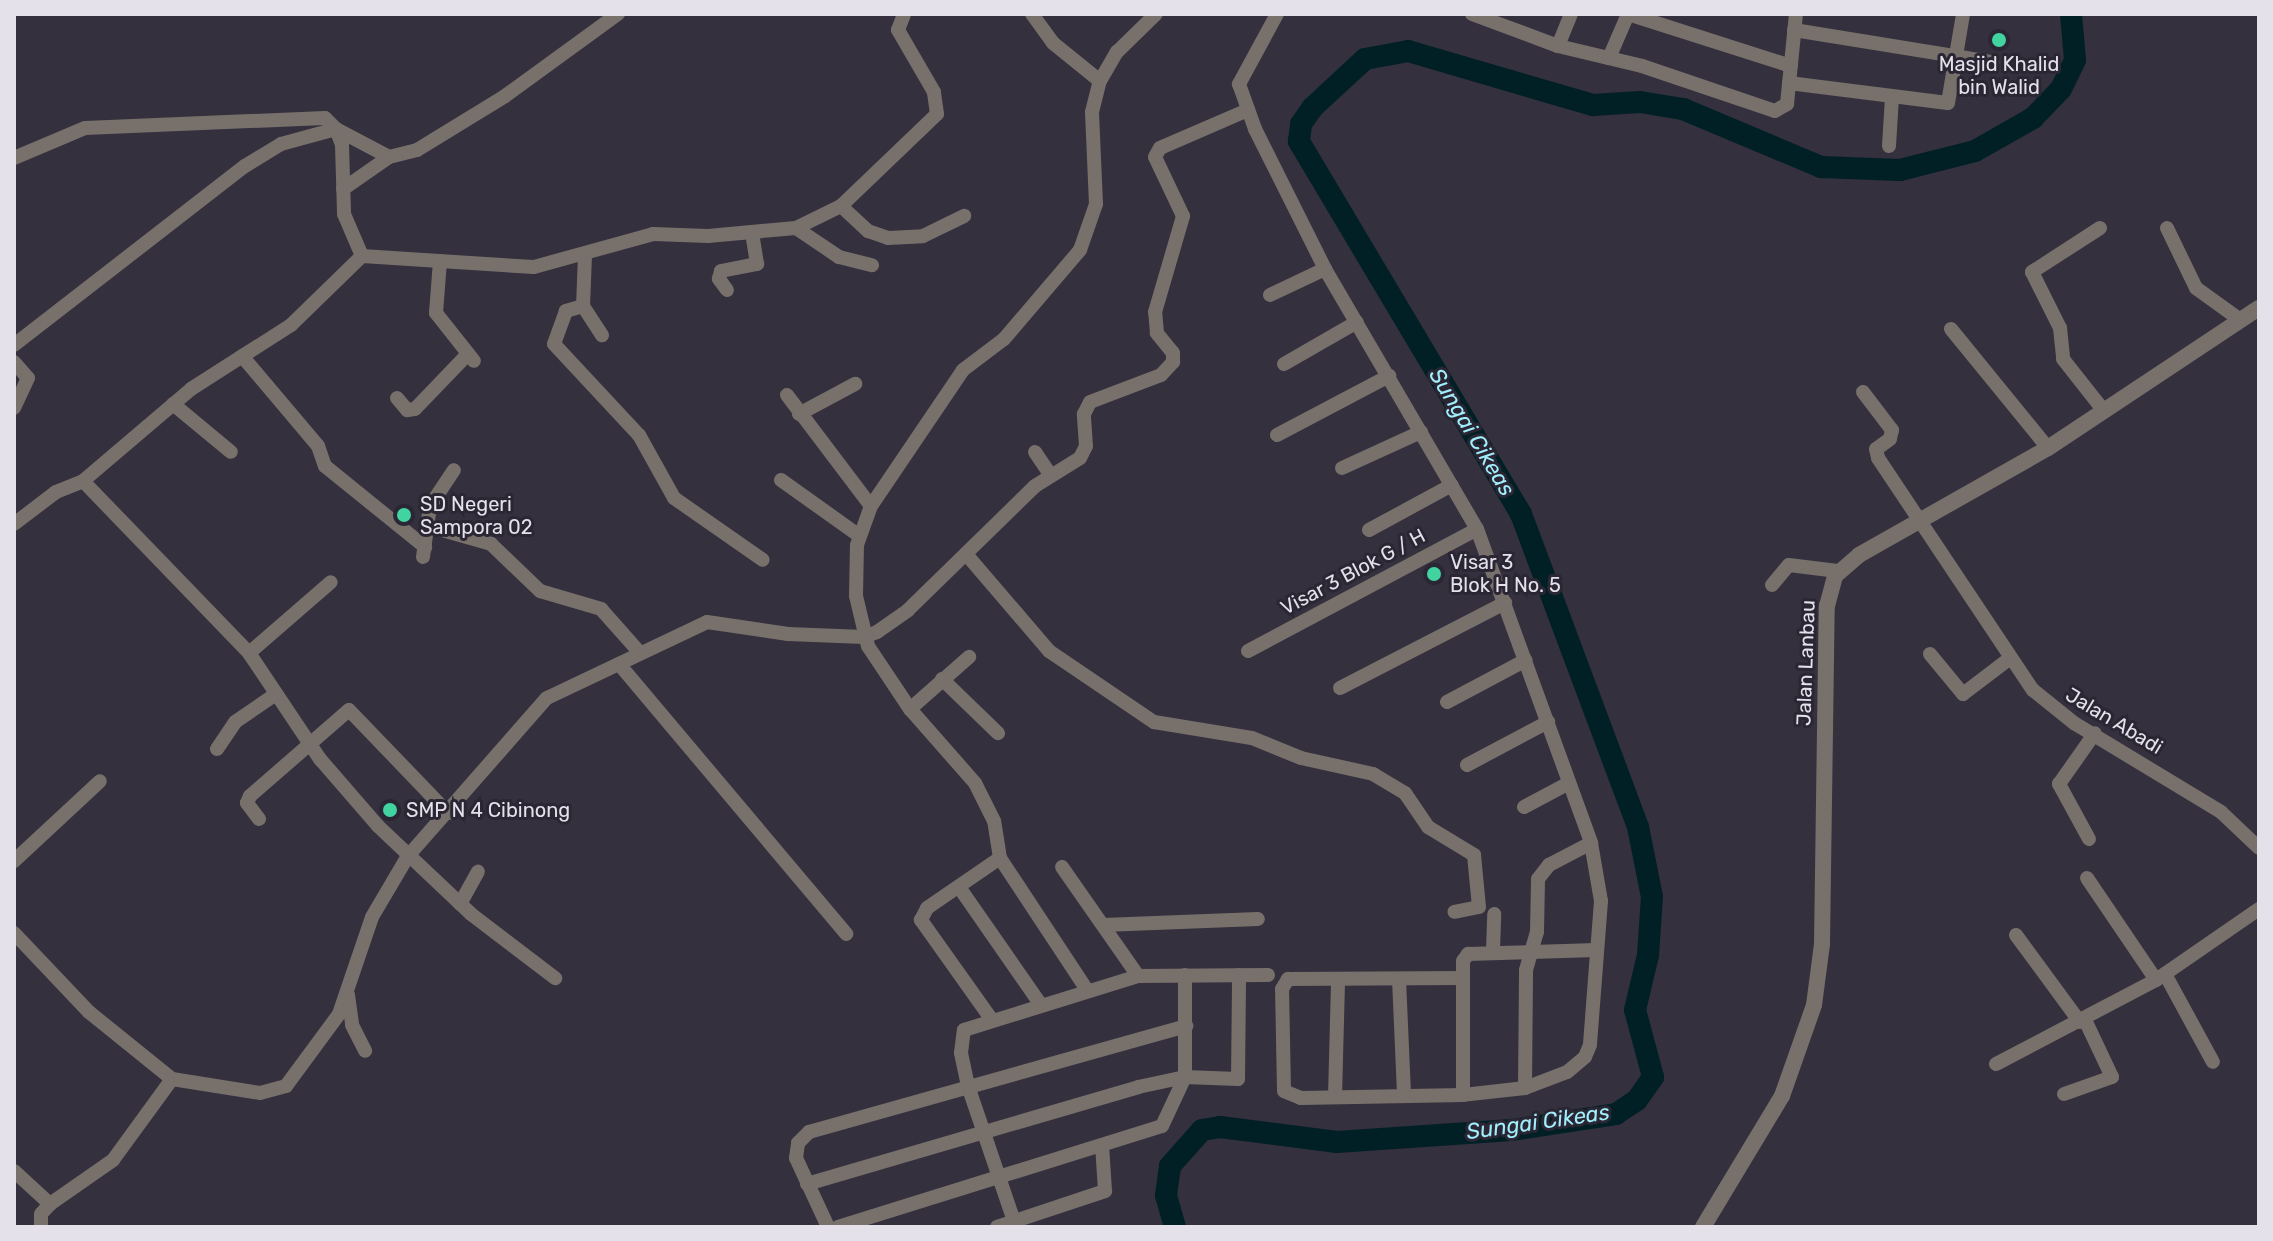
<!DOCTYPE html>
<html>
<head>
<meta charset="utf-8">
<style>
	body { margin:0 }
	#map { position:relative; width:2273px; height:1241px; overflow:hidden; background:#34303e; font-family:Rubik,sans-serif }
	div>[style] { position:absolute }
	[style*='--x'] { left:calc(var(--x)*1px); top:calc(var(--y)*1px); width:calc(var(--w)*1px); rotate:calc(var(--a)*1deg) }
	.river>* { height:22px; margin:-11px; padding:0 11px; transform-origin:11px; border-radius:11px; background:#002026 }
	.minor>* { height:14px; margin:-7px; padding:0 7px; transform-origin:7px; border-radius:7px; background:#77706b }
	.tertiary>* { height:16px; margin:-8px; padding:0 8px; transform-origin:8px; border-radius:8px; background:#77706b }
	.dots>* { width:22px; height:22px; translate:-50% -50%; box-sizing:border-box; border:4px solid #2a2634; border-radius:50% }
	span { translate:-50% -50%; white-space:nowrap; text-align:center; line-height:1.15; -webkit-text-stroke:6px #2a2634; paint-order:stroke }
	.poi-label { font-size:20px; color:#e4e1eb }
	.left { translate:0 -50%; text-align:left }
	.street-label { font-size:20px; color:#e4e1eb }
	.water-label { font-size:22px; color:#a1eefc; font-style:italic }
	.frame { position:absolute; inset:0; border:16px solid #e4e1eb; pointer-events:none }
</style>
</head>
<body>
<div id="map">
	<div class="river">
		<div style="--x:1175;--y:1227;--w:33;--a:-106"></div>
		<div style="--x:1166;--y:1195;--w:29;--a:-82"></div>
		<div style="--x:1170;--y:1166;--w:48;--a:-48.4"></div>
		<div style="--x:1202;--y:1130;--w:18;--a:-9"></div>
		<div style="--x:1220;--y:1127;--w:118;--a:7.3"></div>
		<div style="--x:1337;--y:1142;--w:175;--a:-3.9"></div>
		<div style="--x:1512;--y:1130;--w:105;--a:-8.7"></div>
		<div style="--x:1616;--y:1114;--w:25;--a:-34"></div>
		<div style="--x:1637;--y:1100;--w:28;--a:-55"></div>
		<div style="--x:1653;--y:1077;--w:69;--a:-105"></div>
		<div style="--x:1635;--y:1010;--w:57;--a:-76.7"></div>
		<div style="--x:1648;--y:955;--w:58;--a:-86.1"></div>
		<div style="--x:1652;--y:897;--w:71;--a:-101.3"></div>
		<div style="--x:1638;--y:827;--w:334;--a:-110.5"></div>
		<div style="--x:1521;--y:514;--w:434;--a:-120.8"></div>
		<div style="--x:1299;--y:141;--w:17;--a:-83"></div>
		<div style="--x:1301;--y:124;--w:19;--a:-55"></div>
		<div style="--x:1312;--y:108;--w:72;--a:-42.8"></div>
		<div style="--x:1365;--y:59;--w:44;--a:-10.5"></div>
		<div style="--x:1408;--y:51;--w:193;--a:16.3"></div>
		<div style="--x:1593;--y:105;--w:47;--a:-3.7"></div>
		<div style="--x:1640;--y:102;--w:44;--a:9.2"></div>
		<div style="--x:1683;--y:109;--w:150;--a:22.8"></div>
		<div style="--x:1821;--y:167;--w:79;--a:2.2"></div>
		<div style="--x:1900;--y:170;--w:77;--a:-14.2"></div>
		<div style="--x:1975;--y:151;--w:67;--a:-29.6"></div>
		<div style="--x:2033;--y:118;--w:40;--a:-46"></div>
		<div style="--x:2061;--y:89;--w:32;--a:-64"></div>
		<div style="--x:2075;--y:60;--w:46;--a:-95"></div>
	</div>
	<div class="minor">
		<div style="--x:1032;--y:14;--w:36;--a:54"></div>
		<div style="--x:1053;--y:43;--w:60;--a:39"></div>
		<div style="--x:1277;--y:14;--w:80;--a:118.5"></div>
		<div style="--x:1239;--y:84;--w:48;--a:70.4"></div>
		<div style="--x:1255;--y:129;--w:157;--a:63.4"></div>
		<div style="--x:1325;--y:269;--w:301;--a:59.7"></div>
		<div style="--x:1477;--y:529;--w:334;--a:70"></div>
		<div style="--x:1591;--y:843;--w:59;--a:80.2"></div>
		<div style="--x:1601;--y:901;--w:144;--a:94.4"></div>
		<div style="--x:1590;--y:1045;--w:13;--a:113"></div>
		<div style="--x:1585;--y:1057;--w:23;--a:140"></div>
		<div style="--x:1567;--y:1072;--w:45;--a:159.1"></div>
		<div style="--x:1525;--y:1088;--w:62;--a:173.6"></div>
		<div style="--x:1463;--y:1095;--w:162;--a:178.9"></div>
		<div style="--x:1301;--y:1098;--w:18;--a:-158"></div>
		<div style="--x:1284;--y:1091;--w:102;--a:-91.1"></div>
		<div style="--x:1282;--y:989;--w:12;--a:-59"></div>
		<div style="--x:1288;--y:979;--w:175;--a:-0.3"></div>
		<div style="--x:1472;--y:14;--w:92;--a:20.4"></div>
		<div style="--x:1558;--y:46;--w:86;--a:13.4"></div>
		<div style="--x:1642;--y:66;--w:140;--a:18.7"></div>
		<div style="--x:1775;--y:111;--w:14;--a:-30"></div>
		<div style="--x:1787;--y:104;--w:90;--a:-84.3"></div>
		<div style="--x:1628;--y:14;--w:171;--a:17.7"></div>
		<div style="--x:1794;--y:30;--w:201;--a:9.2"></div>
		<div style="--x:1558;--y:46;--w:35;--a:-68"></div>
		<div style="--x:1609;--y:58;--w:48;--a:-66.6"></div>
		<div style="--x:1789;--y:83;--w:160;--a:7.2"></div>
		<div style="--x:1948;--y:103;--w:90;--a:-80.4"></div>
		<div style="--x:1889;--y:146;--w:49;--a:-86.5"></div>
		<div style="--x:14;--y:158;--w:77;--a:-22.9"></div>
		<div style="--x:85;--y:128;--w:240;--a:-2.4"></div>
		<div style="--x:325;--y:118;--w:16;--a:45"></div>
		<div style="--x:336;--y:129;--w:17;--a:69"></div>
		<div style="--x:342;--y:145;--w:69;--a:88.3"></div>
		<div style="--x:344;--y:214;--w:46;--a:66.8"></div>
		<div style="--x:343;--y:189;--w:56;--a:-34.8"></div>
		<div style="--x:841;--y:206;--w:37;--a:43"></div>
		<div style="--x:868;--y:231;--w:21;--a:19"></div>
		<div style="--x:888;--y:238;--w:35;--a:-3"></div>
		<div style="--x:923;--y:236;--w:46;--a:-26"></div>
		<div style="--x:796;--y:228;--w:52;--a:34"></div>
		<div style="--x:839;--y:257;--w:34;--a:14"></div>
		<div style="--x:2100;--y:228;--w:81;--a:147.1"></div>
		<div style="--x:2032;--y:272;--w:63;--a:63.4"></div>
		<div style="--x:2060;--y:328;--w:31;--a:84"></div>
		<div style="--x:2063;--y:359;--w:66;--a:51.7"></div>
		<div style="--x:2167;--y:228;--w:67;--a:64.2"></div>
		<div style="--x:2196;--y:288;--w:53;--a:35.8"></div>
		<div style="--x:585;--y:255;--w:51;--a:92.2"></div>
		<div style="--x:583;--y:306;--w:35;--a:57"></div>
		<div style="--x:440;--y:261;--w:52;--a:94.4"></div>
		<div style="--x:436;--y:313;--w:61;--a:51.6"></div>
		<div style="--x:727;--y:290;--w:14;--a:-126"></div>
		<div style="--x:719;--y:279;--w:8;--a:-76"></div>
		<div style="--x:721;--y:271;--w:37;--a:-11"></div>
		<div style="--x:757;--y:264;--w:30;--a:-99"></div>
		<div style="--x:1270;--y:295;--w:61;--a:-25.3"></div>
		<div style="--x:583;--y:306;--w:18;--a:164"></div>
		<div style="--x:566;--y:311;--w:35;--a:110"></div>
		<div style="--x:554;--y:344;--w:125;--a:47"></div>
		<div style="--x:639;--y:435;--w:72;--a:60.9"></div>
		<div style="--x:674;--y:498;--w:108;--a:34.9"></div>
		<div style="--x:1951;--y:329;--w:154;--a:50.8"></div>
		<div style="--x:14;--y:345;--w:292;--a:-37.8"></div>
		<div style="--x:245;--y:166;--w:42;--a:-31.4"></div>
		<div style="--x:281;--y:144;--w:57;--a:-15.3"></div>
		<div style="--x:336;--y:129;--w:60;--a:27.8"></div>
		<div style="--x:389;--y:157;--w:29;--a:-14"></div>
		<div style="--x:417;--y:150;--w:103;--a:-31.5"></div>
		<div style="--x:505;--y:96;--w:140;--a:-36"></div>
		<div style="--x:242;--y:356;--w:118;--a:49.8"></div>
		<div style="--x:318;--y:446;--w:21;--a:71"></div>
		<div style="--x:325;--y:466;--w:129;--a:39"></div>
		<div style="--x:14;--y:362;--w:21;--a:49"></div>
		<div style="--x:28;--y:378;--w:33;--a:115"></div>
		<div style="--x:1284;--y:364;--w:84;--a:-29.9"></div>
		<div style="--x:1863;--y:392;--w:48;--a:52.7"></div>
		<div style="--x:1892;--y:430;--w:9;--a:103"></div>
		<div style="--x:1890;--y:439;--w:17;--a:144"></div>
		<div style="--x:1876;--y:449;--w:9;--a:77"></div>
		<div style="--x:1878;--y:458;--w:279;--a:56.3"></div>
		<div style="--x:2033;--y:690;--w:53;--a:38.8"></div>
		<div style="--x:2074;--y:723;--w:172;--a:31.2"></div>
		<div style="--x:2221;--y:812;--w:52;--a:43.5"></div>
		<div style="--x:787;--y:395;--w:139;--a:52.9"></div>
		<div style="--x:397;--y:398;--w:16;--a:50"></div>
		<div style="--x:407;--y:410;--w:8;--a:-7"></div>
		<div style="--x:415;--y:409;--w:75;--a:-46.1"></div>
		<div style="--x:173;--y:404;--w:75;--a:39.6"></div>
		<div style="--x:799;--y:414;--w:64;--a:-28.2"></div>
		<div style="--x:1277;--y:435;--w:127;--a:-27.8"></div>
		<div style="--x:1035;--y:452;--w:27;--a:56"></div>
		<div style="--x:1342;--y:468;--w:87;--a:-24.5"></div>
		<div style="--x:781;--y:480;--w:95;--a:35.5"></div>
		<div style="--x:83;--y:481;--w:239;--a:46"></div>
		<div style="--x:249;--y:653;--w:128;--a:56.2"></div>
		<div style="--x:320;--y:759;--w:89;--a:49.1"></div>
		<div style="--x:378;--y:826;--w:128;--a:43.4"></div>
		<div style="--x:471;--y:914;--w:106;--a:37.3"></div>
		<div style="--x:14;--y:524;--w:53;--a:-37.3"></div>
		<div style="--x:56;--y:492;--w:29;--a:-22"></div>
		<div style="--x:83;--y:481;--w:142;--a:-40.4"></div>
		<div style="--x:191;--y:389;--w:119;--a:-32.6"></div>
		<div style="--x:291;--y:325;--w:99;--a:-44.2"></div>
		<div style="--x:362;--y:256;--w:172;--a:3.7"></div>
		<div style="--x:534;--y:267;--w:123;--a:-15.5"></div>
		<div style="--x:653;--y:234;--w:55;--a:2.1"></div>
		<div style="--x:708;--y:236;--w:88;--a:-5.2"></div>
		<div style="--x:796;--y:228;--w:50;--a:-26.1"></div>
		<div style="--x:841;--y:206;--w:133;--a:-43.8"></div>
		<div style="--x:937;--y:114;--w:22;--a:-98"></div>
		<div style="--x:934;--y:92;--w:72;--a:-120.1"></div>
		<div style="--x:898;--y:30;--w:17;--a:-69"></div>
		<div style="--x:428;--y:526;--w:66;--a:15.9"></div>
		<div style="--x:491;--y:544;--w:68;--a:43.8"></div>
		<div style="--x:540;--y:591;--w:64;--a:16.4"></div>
		<div style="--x:601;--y:609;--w:59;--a:48.4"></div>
		<div style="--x:1369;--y:530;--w:94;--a:-28.5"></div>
		<div style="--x:966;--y:554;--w:128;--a:49.4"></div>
		<div style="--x:1049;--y:651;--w:127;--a:34.1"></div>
		<div style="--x:1154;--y:722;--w:99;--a:9.3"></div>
		<div style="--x:1252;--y:738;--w:53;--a:22.2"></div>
		<div style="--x:1301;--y:758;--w:74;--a:12.5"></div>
		<div style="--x:1373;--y:774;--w:37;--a:31"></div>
		<div style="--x:1405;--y:793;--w:41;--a:55.9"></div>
		<div style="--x:1428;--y:827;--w:54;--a:31.3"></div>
		<div style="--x:1474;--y:855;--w:52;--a:84.5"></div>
		<div style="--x:1479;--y:907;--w:25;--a:169"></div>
		<div style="--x:423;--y:557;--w:51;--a:-82.2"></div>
		<div style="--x:430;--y:506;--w:43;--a:-56.3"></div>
		<div style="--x:1772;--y:585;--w:26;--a:-50"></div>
		<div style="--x:1789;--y:565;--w:49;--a:7"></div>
		<div style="--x:1248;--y:651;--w:259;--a:-28"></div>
		<div style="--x:249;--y:653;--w:108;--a:-40.9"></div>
		<div style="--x:1930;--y:654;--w:52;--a:50.5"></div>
		<div style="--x:1963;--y:694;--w:58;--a:-37.3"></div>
		<div style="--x:619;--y:664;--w:353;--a:49.9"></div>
		<div style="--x:942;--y:679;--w:78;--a:44"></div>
		<div style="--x:1340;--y:688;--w:186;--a:-27.3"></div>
		<div style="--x:1447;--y:702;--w:89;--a:-28"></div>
		<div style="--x:910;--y:709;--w:79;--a:-41.4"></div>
		<div style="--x:217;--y:749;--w:32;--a:-56"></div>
		<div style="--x:235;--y:722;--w:50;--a:-34.3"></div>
		<div style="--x:1467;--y:765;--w:92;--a:-28"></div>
		<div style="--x:1524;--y:807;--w:51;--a:-28.1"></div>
		<div style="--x:259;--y:819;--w:20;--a:-127"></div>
		<div style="--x:247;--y:803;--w:8;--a:-67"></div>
		<div style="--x:250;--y:796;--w:131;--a:-41"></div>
		<div style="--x:349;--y:710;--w:143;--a:46.1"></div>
		<div style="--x:2089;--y:839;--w:63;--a:-118.6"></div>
		<div style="--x:2059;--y:784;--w:62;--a:-54.8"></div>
		<div style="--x:14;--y:861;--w:117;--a:-42.9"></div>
		<div style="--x:1062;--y:867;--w:133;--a:55.1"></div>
		<div style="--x:2087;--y:878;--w:123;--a:55.9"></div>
		<div style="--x:959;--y:887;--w:144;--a:55.2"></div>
		<div style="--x:460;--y:904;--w:37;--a:-61"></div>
		<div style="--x:1103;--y:925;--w:155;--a:-2.2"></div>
		<div style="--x:14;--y:933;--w:109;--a:46.5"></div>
		<div style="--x:89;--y:1012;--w:107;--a:38.9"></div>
		<div style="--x:172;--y:1079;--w:89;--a:9"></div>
		<div style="--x:260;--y:1093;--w:27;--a:-15"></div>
		<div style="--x:286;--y:1086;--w:89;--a:-53.6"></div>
		<div style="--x:339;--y:1014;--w:102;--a:-71.2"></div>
		<div style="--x:372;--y:917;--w:71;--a:-59.5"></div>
		<div style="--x:408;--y:856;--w:210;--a:-48.7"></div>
		<div style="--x:547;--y:698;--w:177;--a:-25.4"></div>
		<div style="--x:707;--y:622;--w:82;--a:8.4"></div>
		<div style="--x:788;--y:634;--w:76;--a:2.3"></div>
		<div style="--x:864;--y:637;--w:14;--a:-21"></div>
		<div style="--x:877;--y:632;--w:38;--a:-35"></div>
		<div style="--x:908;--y:610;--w:177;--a:-44.3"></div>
		<div style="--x:1035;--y:486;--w:53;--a:-31.9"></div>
		<div style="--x:1080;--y:458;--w:13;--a:-63"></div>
		<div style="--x:1086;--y:446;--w:32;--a:-94"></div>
		<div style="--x:1084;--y:414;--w:13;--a:-63"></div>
		<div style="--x:1090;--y:402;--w:76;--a:-20.8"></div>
		<div style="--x:1161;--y:375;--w:18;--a:-47"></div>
		<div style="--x:1173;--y:362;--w:9;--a:-90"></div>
		<div style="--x:1173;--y:353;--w:26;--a:-129"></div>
		<div style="--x:1157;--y:333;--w:21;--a:-95"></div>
		<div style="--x:1155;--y:312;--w:100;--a:-73.7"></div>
		<div style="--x:1183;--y:216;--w:65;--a:-115.4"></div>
		<div style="--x:1155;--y:157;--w:10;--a:-61"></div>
		<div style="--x:1160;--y:148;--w:96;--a:-23.4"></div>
		<div style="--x:2016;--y:935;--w:108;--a:53.7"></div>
		<div style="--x:1493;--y:950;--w:36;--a:-88"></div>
		<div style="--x:2165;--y:974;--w:100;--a:61.4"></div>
		<div style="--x:1399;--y:979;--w:115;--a:87.5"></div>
		<div style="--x:1087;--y:990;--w:158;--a:-123.4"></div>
		<div style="--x:1000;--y:858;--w:37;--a:-99"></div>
		<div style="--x:994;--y:821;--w:42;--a:-116.6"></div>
		<div style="--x:975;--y:783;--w:98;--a:-131.3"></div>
		<div style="--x:910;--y:709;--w:76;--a:-123.7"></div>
		<div style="--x:868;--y:646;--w:51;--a:-103.5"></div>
		<div style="--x:856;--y:596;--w:51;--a:-88.9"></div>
		<div style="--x:857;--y:545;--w:41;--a:-70.3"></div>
		<div style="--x:871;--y:506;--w:164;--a:-55.9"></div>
		<div style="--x:963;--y:370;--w:51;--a:-37.1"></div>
		<div style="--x:1004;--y:339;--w:117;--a:-49.5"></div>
		<div style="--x:1080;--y:250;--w:49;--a:-70.8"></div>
		<div style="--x:1096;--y:204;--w:92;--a:-92.5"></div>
		<div style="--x:1092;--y:112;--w:32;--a:-76"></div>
		<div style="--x:1100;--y:81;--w:34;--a:-60"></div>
		<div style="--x:1117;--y:52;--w:54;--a:-44.3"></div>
		<div style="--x:348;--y:995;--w:30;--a:82"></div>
		<div style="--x:352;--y:1025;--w:29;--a:63"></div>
		<div style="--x:992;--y:1020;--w:123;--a:-125.4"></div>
		<div style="--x:921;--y:920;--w:13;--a:-63"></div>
		<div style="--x:927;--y:908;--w:88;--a:-34.4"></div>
		<div style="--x:1996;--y:1064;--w:181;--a:-27.7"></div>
		<div style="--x:2156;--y:980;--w:125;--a:-34.6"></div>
		<div style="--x:1525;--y:1088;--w:118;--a:-89.5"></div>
		<div style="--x:1526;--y:970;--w:40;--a:-74"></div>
		<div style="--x:1537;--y:932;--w:53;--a:-88.9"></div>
		<div style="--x:1538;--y:879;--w:18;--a:-52"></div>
		<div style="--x:1549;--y:865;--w:47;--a:-27.6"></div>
		<div style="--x:2064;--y:1094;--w:51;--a:-19.5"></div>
		<div style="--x:2112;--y:1077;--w:63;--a:-115.3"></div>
		<div style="--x:1463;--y:1095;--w:134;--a:-90"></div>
		<div style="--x:1463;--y:961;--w:9;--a:-54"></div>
		<div style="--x:1468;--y:954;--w:128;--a:-1.8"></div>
		<div style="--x:1335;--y:1097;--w:118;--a:-88.5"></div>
		<div style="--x:14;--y:1171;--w:49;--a:42.5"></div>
		<div style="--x:50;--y:1204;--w:13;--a:132"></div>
		<div style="--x:41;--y:1214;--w:13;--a:90"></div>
		<div style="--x:807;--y:1184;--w:345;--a:-16.3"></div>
		<div style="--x:1138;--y:1087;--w:48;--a:-12"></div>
		<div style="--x:1185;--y:1077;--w:53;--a:2.2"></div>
		<div style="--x:1238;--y:1079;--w:104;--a:-89.4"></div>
		<div style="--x:50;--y:1204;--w:77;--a:-34.9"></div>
		<div style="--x:113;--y:1160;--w:100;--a:-53.9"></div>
		<div style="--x:828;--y:1227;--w:76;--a:-114.9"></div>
		<div style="--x:796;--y:1158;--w:15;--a:-82"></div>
		<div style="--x:798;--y:1143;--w:16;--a:-45"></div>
		<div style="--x:809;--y:1132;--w:392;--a:-15.7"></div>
		<div style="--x:838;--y:1227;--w:339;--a:-17.3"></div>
		<div style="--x:1162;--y:1126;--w:54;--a:-64.9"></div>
		<div style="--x:1185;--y:1077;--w:102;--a:-90"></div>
		<div style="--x:997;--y:1227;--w:114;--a:-18.4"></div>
		<div style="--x:1105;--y:1191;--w:46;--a:-93.7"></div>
		<div style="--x:1016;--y:1227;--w:149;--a:-108.8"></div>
		<div style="--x:968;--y:1086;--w:34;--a:-102"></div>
		<div style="--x:961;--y:1053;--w:23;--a:-83"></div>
		<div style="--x:964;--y:1030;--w:182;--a:-17.2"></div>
		<div style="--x:1138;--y:976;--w:130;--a:-0.4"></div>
	</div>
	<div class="tertiary">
		<div style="--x:1703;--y:1227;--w:153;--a:-58.9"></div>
		<div style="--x:1782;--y:1096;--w:96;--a:-70.6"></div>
		<div style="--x:1814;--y:1005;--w:62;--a:-82.5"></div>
		<div style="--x:1822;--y:944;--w:338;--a:-89.2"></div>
		<div style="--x:1827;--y:606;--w:31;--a:-75"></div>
		<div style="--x:1835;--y:576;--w:32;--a:-41"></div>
		<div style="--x:1859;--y:555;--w:217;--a:-29.5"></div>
		<div style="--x:2048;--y:448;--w:253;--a:-33.6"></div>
	</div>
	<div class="dots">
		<div style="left:1999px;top:40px;background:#42d4a0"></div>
		<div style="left:404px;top:515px;background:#42d4a0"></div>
		<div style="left:1434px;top:574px;background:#42d4a0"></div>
		<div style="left:390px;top:810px;background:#42d4a0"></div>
	</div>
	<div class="poi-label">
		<span style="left:1999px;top:76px">Masjid Khalid<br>bin Walid</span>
		<span class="left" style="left:420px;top:516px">SD Negeri<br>Sampora 02</span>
		<span class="left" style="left:1450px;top:574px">Visar 3<br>Blok H No. 5</span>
		<span class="left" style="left:406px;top:810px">SMP N 4 Cibinong</span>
	</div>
	<div class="street-label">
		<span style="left:1353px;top:572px;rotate:-28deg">Visar 3 Blok G / H</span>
		<span style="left:1806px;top:663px;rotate:-88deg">Jalan Lanbau</span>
		<span style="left:2114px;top:721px;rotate:31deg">Jalan Abadi</span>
	</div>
	<div class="water-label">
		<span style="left:1472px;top:432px;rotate:59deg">Sungai Cikeas</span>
		<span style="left:1538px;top:1122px;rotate:-8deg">Sungai Cikeas</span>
	</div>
	<div class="frame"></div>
</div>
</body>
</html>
